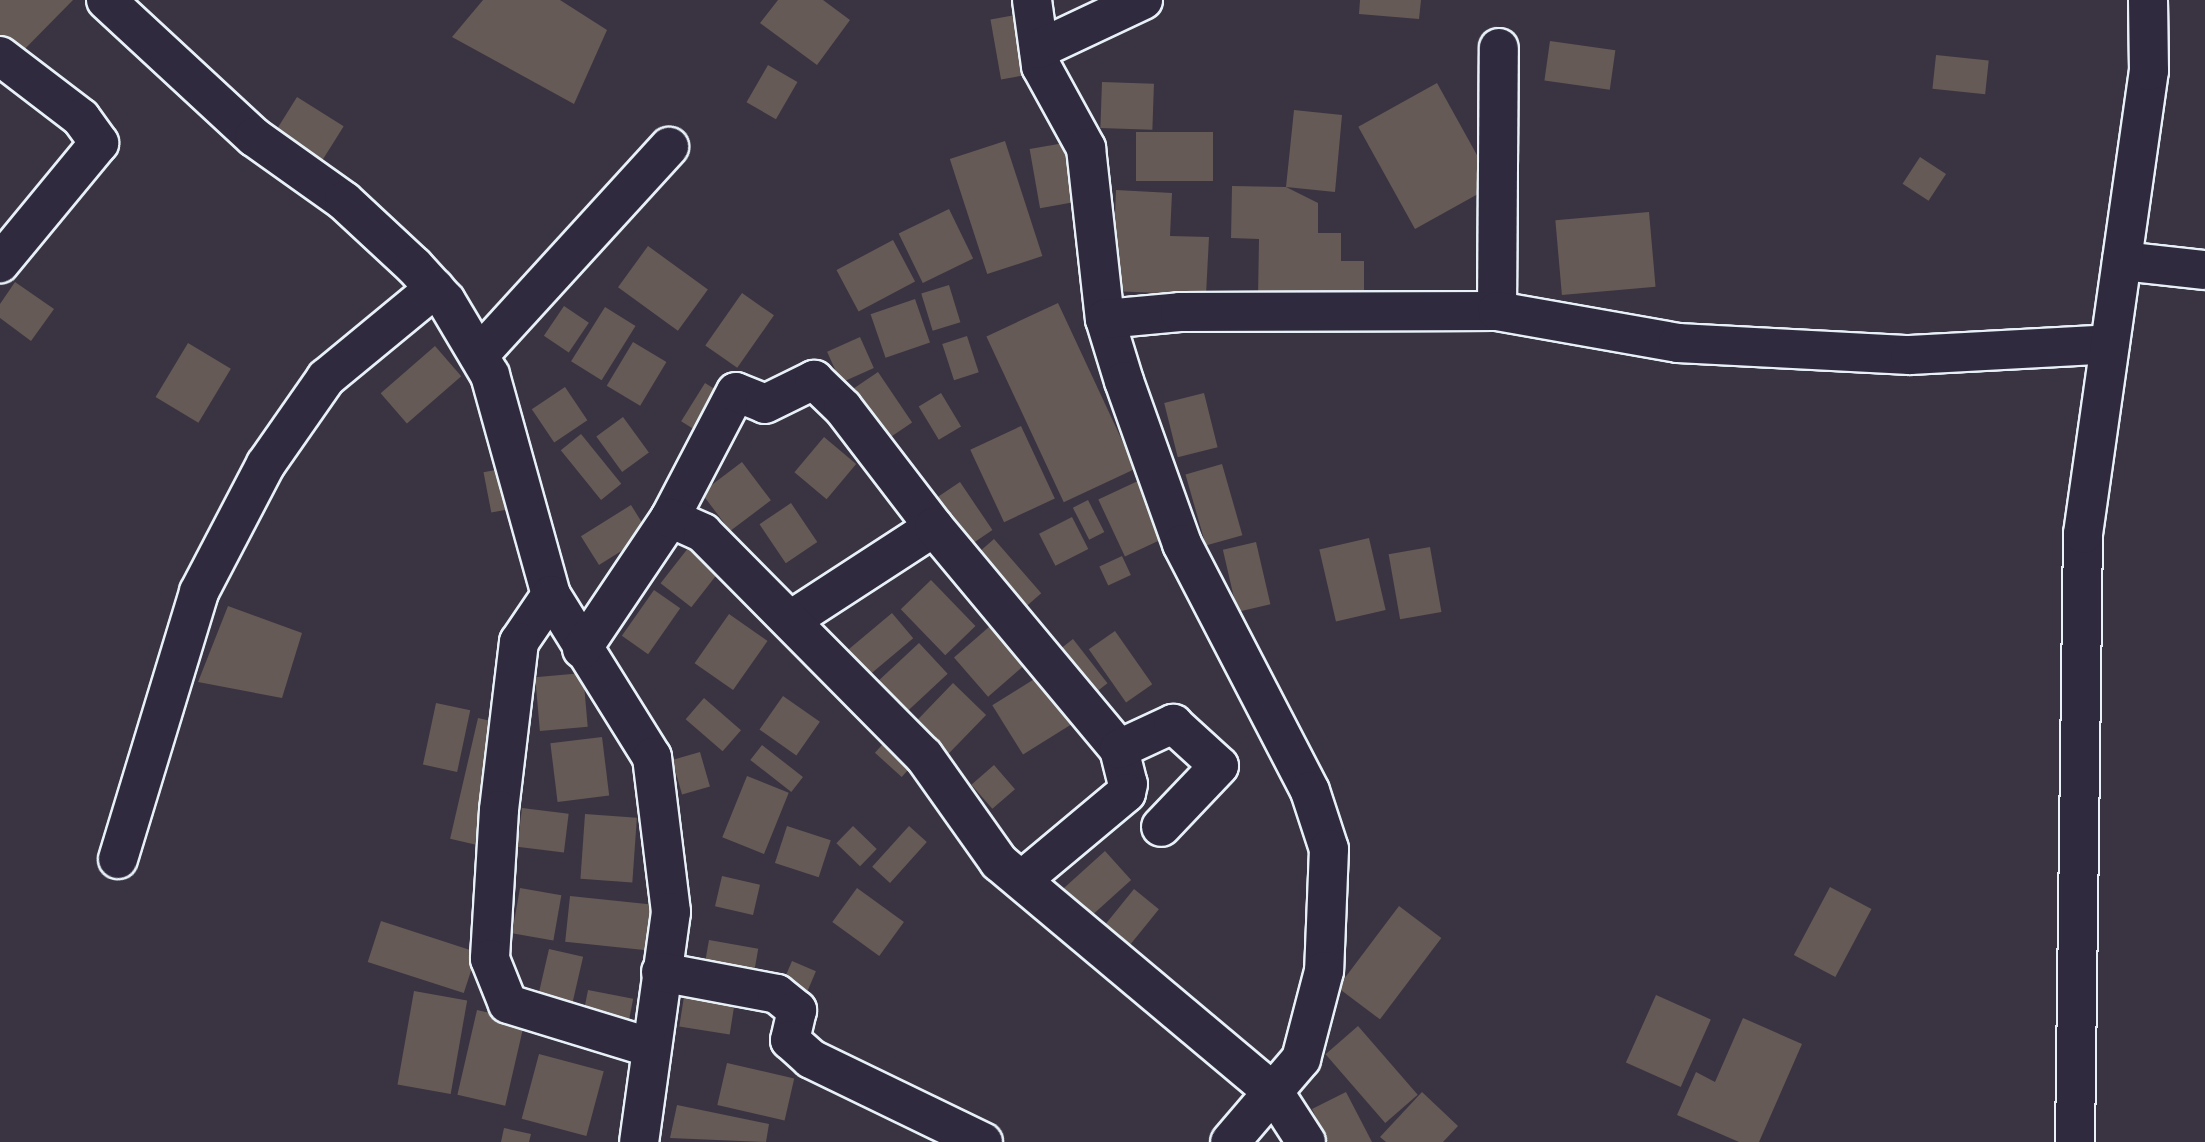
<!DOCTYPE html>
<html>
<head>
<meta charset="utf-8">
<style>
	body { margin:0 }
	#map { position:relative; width:2205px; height:1142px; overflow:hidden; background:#3a3442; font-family:Mynerve,sans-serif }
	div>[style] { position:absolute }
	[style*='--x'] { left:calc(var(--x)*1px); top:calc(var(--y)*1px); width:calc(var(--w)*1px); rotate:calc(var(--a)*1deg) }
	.building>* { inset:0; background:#655a55; transform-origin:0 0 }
	.roads { filter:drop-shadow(2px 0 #e8f1f8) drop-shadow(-2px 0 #e8f1f8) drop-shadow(0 2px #e8f1f8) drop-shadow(0 -2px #e8f1f8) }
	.minor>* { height:38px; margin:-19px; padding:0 19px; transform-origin:19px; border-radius:19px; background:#2f2a3d }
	span { translate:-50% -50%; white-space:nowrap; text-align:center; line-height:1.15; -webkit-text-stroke:6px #2f2a3d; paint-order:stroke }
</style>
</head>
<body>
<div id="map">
	<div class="building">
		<div style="clip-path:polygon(0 0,73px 0,13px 61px,0 49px)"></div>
		<div style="clip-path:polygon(483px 0,560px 0,607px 30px,574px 104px,452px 37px)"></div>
		<div style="clip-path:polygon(778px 0,823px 0,850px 20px,817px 65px,760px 23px)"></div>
		<div style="clip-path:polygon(1360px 0,1421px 0,1419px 19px,1359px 14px)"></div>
		<div style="left:1021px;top:14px;width:61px;height:31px;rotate:80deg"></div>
		<div style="left:1550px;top:41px;width:66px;height:40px;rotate:8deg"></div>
		<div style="left:1936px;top:55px;width:53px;height:34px;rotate:6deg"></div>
		<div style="left:768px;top:65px;width:34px;height:43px;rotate:30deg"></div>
		<div style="left:1102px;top:82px;width:52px;height:46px;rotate:2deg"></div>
		<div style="left:1437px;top:83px;width:117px;height:90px;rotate:61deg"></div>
		<div style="left:297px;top:97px;width:55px;height:49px;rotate:32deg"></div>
		<div style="clip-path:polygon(1294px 110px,1342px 115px,1335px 192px,1286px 187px,1318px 203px,1318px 233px,1341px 233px,1341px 261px,1364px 261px,1364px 300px,1258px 298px,1259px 239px,1231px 238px,1232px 186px,1286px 187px)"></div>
		<div style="left:1136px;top:132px;width:77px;height:49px"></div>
		<div style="left:1005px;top:141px;width:121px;height:58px;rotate:72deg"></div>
		<div style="left:1070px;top:142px;width:60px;height:41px;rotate:80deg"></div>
		<div style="left:1920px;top:157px;width:31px;height:32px;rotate:33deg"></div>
		<div style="clip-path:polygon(1116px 190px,1172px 193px,1170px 236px,1209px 237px,1206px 295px,1112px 291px)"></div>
		<div style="left:949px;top:209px;width:55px;height:56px;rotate:64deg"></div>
		<div style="left:1649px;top:212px;width:75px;height:94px;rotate:85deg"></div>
		<div style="left:893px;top:240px;width:47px;height:64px;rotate:62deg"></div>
		<div style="left:648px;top:246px;width:74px;height:51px;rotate:36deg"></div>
		<div style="clip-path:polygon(15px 282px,54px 309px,31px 341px,0 318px,0 304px)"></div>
		<div style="left:949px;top:285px;width:39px;height:29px;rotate:73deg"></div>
		<div style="left:742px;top:293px;width:39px;height:64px;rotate:35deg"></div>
		<div style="left:915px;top:299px;width:46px;height:47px;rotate:71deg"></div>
		<div style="left:1058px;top:303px;width:183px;height:79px;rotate:65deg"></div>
		<div style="left:564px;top:306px;width:30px;height:36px;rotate:34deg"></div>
		<div style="left:605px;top:307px;width:36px;height:64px;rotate:32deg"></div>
		<div style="left:967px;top:336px;width:38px;height:26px;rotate:72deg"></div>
		<div style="left:860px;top:337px;width:34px;height:36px;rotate:66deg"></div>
		<div style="left:633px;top:342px;width:39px;height:51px;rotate:31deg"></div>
		<div style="left:188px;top:343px;width:50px;height:63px;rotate:31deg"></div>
		<div style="left:435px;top:346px;width:40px;height:72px;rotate:49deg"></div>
		<div style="left:878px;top:372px;width:61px;height:41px;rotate:56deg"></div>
		<div style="left:705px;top:383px;width:25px;height:45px;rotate:32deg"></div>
		<div style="left:565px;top:387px;width:40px;height:40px;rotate:56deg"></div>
		<div style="left:941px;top:393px;width:39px;height:26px;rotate:59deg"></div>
		<div style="left:1204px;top:393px;width:56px;height:41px;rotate:76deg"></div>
		<div style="left:623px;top:417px;width:44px;height:33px;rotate:54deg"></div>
		<div style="left:1021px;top:426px;width:80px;height:56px;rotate:65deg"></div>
		<div style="left:581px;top:434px;width:64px;height:26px;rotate:51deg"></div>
		<div style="left:824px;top:437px;width:42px;height:46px;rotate:40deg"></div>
		<div style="left:742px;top:462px;width:48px;height:51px;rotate:53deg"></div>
		<div style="left:1222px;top:464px;width:74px;height:38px;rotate:74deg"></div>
		<div style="left:511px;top:467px;width:41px;height:28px;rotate:79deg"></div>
		<div style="left:1140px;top:480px;width:63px;height:46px;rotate:65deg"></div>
		<div style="left:960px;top:482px;width:58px;height:35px;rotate:56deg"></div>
		<div style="left:1088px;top:500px;width:36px;height:17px;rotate:63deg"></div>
		<div style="left:791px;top:503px;width:47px;height:38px;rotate:56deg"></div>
		<div style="left:631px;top:505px;width:34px;height:59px;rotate:58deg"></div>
		<div style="left:1072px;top:517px;width:36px;height:37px;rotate:63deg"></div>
		<div style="left:1369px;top:538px;width:74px;height:51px;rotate:77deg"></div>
		<div style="left:994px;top:539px;width:72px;height:33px;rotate:49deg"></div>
		<div style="left:1256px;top:542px;width:64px;height:34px;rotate:77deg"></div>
		<div style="left:692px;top:543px;width:39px;height:51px;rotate:38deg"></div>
		<div style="left:1430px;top:547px;width:66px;height:42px;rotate:80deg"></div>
		<div style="left:1122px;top:556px;width:21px;height:25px;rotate:65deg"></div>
		<div style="left:931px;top:580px;width:64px;height:42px;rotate:46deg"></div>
		<div style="left:654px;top:590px;width:32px;height:56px;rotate:35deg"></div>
		<div style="clip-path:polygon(228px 606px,302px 633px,282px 698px,198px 682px)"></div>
		<div style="left:892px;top:613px;width:33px;height:65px;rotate:50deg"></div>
		<div style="left:729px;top:614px;width:47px;height:60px;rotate:35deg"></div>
		<div style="left:997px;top:620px;width:52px;height:57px;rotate:49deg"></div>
		<div style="left:1115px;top:631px;width:65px;height:32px;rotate:55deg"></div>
		<div style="left:1073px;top:639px;width:56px;height:26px;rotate:52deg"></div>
		<div style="left:919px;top:643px;width:42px;height:62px;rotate:47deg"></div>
		<div style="left:583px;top:673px;width:54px;height:48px;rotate:85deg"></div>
		<div style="left:1044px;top:673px;width:58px;height:61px;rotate:58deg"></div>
		<div style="left:953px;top:683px;width:46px;height:60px;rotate:44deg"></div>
		<div style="left:783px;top:696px;width:45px;height:41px;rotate:35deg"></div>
		<div style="left:704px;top:698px;width:49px;height:28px;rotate:41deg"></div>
		<div style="left:436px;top:703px;width:35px;height:63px;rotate:12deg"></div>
		<div style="left:478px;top:718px;width:31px;height:124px;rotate:13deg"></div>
		<div style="left:891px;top:735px;width:36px;height:24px;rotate:42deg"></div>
		<div style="left:602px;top:737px;width:59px;height:52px;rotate:83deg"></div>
		<div style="left:762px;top:745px;width:52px;height:19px;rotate:38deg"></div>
		<div style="left:700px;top:752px;width:36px;height:29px;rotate:74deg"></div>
		<div style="left:994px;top:765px;width:32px;height:30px;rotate:49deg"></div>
		<div style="left:747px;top:776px;width:45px;height:66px;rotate:22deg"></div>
		<div style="left:522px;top:808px;width:47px;height:39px;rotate:7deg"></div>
		<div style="left:585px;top:814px;width:52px;height:65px;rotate:4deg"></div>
		<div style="left:787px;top:826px;width:46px;height:39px;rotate:18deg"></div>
		<div style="left:853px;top:826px;width:33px;height:24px;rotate:44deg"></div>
		<div style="left:909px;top:826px;width:24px;height:55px;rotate:42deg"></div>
		<div style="left:1105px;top:851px;width:39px;height:63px;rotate:48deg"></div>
		<div style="left:722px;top:876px;width:39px;height:31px;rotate:13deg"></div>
		<div style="left:1830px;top:887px;width:47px;height:77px;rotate:28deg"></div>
		<div style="left:520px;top:888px;width:42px;height:46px;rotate:10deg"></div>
		<div style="left:857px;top:888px;width:58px;height:42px;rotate:36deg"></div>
		<div style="left:1134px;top:889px;width:32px;height:56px;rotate:39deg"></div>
		<div style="left:570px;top:896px;width:89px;height:46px;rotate:6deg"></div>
		<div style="left:1399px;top:906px;width:53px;height:102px;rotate:37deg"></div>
		<div style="left:381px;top:921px;width:101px;height:43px;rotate:18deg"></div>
		<div style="left:709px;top:940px;width:50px;height:34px;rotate:10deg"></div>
		<div style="left:549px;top:949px;width:35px;height:59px;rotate:13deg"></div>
		<div style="left:792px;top:961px;width:26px;height:24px;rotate:23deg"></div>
		<div style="left:686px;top:984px;width:51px;height:43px;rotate:9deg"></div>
		<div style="left:588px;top:990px;width:46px;height:34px;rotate:11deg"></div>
		<div style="left:414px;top:991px;width:54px;height:95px;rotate:10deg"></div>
		<div style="left:1656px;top:995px;width:60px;height:74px;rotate:24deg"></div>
		<div style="left:477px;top:1010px;width:49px;height:87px;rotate:13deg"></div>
		<div style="clip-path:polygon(1743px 1018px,1802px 1044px,1759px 1142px,1739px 1142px,1677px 1115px,1696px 1072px,1715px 1082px)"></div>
		<div style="left:1358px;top:1026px;width:91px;height:43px;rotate:49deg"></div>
		<div style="left:539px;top:1054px;width:67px;height:67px;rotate:15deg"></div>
		<div style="left:727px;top:1063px;width:69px;height:43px;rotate:13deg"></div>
		<div style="clip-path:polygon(1346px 1092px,1372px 1142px,1328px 1142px,1312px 1109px)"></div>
		<div style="clip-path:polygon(1422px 1092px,1458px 1126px,1443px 1142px,1386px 1142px,1380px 1137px)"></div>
		<div style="clip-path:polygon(677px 1105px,769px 1124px,766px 1142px,670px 1138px)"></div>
		<div style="clip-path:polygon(504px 1128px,531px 1134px,529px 1142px,501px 1142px)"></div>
	</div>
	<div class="roads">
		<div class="minor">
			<div style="--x:106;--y:0;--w:202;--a:42.8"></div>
			<div style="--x:254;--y:137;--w:110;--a:35.4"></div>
			<div style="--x:344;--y:201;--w:96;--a:42.9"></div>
			<div style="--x:414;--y:266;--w:47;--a:47.6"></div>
			<div style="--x:446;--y:301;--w:86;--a:59.3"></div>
			<div style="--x:490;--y:375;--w:228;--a:74.5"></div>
			<div style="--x:551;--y:595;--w:191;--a:58.1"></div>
			<div style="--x:652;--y:757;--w:156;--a:83"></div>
			<div style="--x:671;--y:912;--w:232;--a:97.9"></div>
			<div style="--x:1032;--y:0;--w:67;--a:82.2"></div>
			<div style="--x:1041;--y:66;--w:94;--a:61.2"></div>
			<div style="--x:1086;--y:148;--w:172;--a:83.7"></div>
			<div style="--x:1105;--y:319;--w:65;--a:73"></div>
			<div style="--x:1124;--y:381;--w:173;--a:70.4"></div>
			<div style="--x:1182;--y:544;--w:278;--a:62.6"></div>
			<div style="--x:1310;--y:791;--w:61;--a:71.9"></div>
			<div style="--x:1329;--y:849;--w:122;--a:92.3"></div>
			<div style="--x:1324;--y:971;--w:91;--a:104.6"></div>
			<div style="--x:1301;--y:1059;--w:109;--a:130.5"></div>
			<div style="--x:1039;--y:49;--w:115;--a:-25.2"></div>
			<div style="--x:0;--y:56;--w:102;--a:37.4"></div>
			<div style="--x:81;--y:118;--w:31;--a:54"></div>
			<div style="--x:99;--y:143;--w:156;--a:129.5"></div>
			<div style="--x:2122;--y:261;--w:83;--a:6.2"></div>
			<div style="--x:1497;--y:311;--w:263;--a:-89.6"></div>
			<div style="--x:1105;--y:319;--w:75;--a:-5.3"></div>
			<div style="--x:1180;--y:312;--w:317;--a:-0.2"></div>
			<div style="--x:1497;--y:311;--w:184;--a:10"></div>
			<div style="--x:1678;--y:343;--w:232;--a:3"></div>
			<div style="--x:1910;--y:355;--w:200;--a:-3.1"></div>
			<div style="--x:479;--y:355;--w:282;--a:-47.6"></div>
			<div style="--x:670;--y:518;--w:142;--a:-62.4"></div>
			<div style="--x:736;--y:392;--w:31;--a:22"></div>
			<div style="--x:765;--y:404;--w:55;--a:-26.1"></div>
			<div style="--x:814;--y:380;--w:40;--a:44"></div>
			<div style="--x:843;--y:408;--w:150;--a:52.6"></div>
			<div style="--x:551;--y:595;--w:57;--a:124.2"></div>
			<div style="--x:519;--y:642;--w:169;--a:96.8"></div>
			<div style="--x:499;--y:810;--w:149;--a:93.5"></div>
			<div style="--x:490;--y:959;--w:48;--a:68.2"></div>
			<div style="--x:508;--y:1004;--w:147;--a:17"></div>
			<div style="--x:794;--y:618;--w:167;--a:-33"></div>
			<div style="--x:934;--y:527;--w:289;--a:50.2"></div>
			<div style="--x:1119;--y:749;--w:36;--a:76"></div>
			<div style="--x:1128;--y:784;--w:9;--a:103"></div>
			<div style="--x:1126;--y:793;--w:136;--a:140.1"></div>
			<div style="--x:582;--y:649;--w:158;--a:-56.1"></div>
			<div style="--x:670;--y:518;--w:36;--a:24"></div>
			<div style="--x:703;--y:533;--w:314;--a:45.3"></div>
			<div style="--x:924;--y:756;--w:130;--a:54.7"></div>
			<div style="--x:999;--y:862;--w:361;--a:40"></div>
			<div style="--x:1275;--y:1094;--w:57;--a:57.1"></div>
			<div style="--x:1119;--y:749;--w:60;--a:-24.8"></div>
			<div style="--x:1173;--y:724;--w:62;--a:42.4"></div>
			<div style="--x:1219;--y:766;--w:84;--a:133.6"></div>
			<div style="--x:118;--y:859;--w:279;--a:-73.1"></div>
			<div style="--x:199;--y:592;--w:144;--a:-62.4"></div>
			<div style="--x:266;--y:464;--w:105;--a:-55.1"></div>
			<div style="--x:326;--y:378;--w:141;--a:-39.5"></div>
			<div style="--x:661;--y:972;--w:118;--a:10.7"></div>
			<div style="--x:777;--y:994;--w:26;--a:39"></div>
			<div style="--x:797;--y:1010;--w:31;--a:103"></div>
			<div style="--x:790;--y:1040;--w:28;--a:42"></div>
			<div style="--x:811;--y:1059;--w:191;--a:25.8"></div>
			<div style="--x:2075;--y:1142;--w:608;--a:-89.25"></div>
			<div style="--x:2083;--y:534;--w:468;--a:-81.9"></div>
			<div style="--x:2149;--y:71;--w:71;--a:-90.8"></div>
		</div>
	</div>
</div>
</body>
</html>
